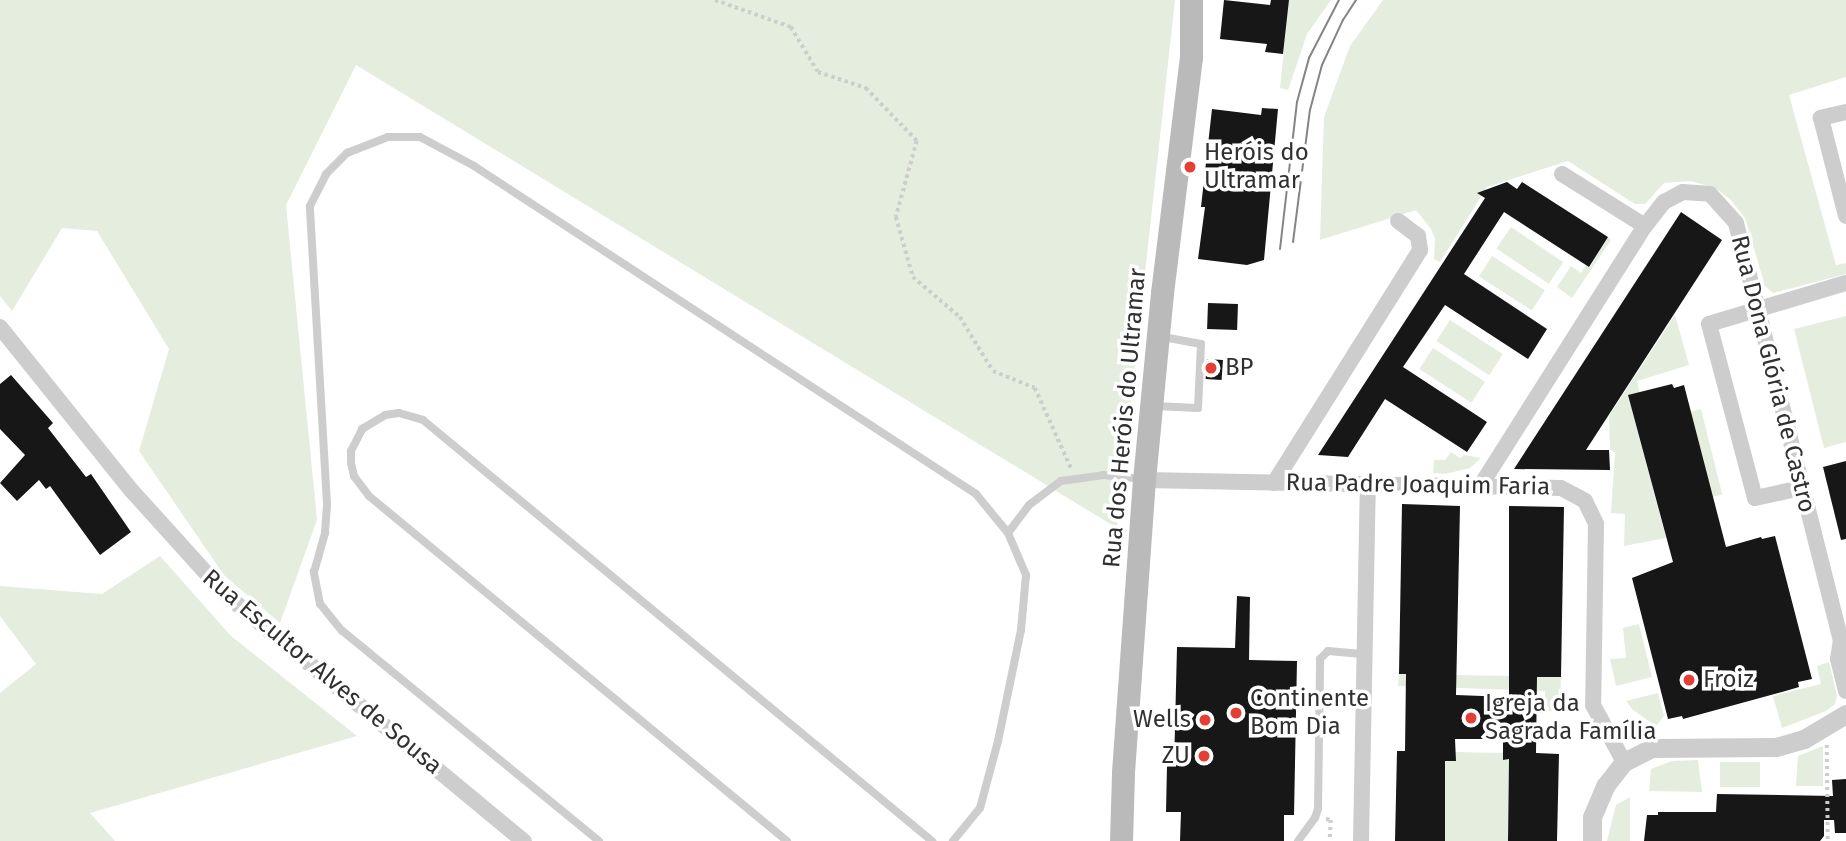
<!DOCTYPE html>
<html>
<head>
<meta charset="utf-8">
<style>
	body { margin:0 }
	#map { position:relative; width:1846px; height:841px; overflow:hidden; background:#fff; font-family:"Fira Sans",sans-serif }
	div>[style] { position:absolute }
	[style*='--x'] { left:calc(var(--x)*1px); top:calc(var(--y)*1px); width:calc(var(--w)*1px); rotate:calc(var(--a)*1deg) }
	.green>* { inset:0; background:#e4edde; transform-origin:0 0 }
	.building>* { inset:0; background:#171717; transform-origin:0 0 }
	.path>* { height:3.5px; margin-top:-1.75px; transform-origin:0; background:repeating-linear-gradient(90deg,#cdcdcd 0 3.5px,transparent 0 7px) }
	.service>* { height:8px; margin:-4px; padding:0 4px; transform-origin:4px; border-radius:4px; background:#cdcdcd }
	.minor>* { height:16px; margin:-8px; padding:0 8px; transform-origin:8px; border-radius:8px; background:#cdcdcd }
	.tertiary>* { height:19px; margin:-9.5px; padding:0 9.5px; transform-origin:9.5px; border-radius:9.5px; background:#cdcdcd }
	.secondary>* { height:23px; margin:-11.5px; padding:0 11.5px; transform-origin:11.5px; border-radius:11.5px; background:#bababa }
	.tram>* { height:2px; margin:-1px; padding:0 1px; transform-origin:1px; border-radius:1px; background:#858585 }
	.dots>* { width:19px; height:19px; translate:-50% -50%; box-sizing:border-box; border:4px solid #fff; border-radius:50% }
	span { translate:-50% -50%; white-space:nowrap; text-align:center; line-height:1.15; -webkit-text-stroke:7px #fff; paint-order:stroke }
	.poi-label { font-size:24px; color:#303030 }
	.left { translate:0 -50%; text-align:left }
	.right { translate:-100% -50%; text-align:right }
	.street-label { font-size:24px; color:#303030 }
</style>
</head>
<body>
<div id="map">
	<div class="green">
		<div style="clip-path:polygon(0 0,1175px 0,1117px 528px,356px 65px,286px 205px,317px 520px,280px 623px,224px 575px,139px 451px,169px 349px,97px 231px,62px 228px,12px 311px,0 296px)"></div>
		<div style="clip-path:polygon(1289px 0,1331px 0,1307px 34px,1288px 90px,1280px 88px)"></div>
		<div style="clip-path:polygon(1383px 0,1846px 0,1846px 77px,1789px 95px,1836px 265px,1846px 263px,1846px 274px,1773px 293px,1765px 286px,1745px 218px,1730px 199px,1715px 188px,1691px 181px,1664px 183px,1645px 204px,1635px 204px,1568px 161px,1487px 187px,1440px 262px,1434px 259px,1435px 239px,1431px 229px,1416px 210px,1320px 240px,1324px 117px,1350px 46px)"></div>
		<div style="left:1511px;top:227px;width:63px;height:26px;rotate:34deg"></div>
		<div style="clip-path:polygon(1608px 237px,1611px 240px,1572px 298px,1557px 287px,1571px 266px,1581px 273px,1586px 265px,1590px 267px)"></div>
		<div style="left:1492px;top:256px;width:63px;height:24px;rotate:33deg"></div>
		<div style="clip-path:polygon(1675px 315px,1689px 365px,1637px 381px,1641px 398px,1630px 402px,1666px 538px,1624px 546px,1625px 514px,1611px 513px,1615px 453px,1610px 449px,1609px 416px)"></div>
		<div style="clip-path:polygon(1846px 316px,1846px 442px,1824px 448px,1794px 329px)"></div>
		<div style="left:1450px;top:320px;width:63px;height:25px;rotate:33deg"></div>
		<div style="left:1433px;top:348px;width:62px;height:25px;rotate:33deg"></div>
		<div style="left:1701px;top:409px;width:88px;height:11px;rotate:76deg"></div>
		<div style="clip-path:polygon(1451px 452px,1460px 458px,1464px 455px,1481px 458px,1470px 468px,1445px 474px,1433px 473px,1434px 460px,1445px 460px)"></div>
		<div style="clip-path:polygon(160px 556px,231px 636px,357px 736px,90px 813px,115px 841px,0 841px,0 693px,36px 664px,0 616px,0 586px,102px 594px)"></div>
		<div style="clip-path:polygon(1639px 624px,1652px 677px,1616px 686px,1610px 659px,1626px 658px,1623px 628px)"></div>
		<div style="clip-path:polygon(1829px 662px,1837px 696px,1835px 704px,1826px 711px,1782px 728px,1773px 696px,1821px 684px,1817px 666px)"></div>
		<div style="clip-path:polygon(1399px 674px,1561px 677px,1560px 711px,1545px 711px,1545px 691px,1398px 686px)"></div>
		<div style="clip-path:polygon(1658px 693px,1664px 716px,1656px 726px,1633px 710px,1626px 701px)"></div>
		<div style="clip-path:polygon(1823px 746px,1823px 786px,1796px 786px,1798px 756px)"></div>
		<div style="clip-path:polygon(1456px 752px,1503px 753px,1503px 760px,1509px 759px,1508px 841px,1445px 841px,1445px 761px)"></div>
		<div style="clip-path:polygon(1698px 760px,1702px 792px,1649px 791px,1651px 769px,1672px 761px)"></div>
		<div style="left:1720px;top:762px;width:40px;height:25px"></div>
		<div style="clip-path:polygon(1630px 797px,1630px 841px,1607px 841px,1616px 805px)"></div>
	</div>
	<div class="building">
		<div style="clip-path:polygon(1224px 0,1270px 5px,1271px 0,1289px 0,1283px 54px,1265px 52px,1267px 44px,1220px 39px)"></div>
		<div style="clip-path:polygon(1262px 108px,1278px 109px,1264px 260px,1247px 265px,1198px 259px,1205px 207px,1201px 207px,1212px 109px,1261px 115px)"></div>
		<div style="clip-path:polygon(1507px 182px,1517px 189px,1522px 182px,1608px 237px,1589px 267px,1504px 212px,1464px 274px,1547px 329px,1528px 359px,1445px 305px,1403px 367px,1487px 422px,1467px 452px,1385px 399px,1348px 457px,1318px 455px,1485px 198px,1477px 193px)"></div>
		<div style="clip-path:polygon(1681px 212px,1722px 240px,1586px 450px,1609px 450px,1610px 470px,1514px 469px)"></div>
		<div style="left:1208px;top:303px;width:30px;height:26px;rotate:2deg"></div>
		<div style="left:1207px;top:359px;width:16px;height:20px;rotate:4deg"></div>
		<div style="clip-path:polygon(11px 375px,53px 423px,48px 428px,86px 477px,91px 474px,131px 532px,100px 555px,50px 486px,46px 489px,39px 480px,17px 501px,0 483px,25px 455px,0 429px,0 384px)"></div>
		<div style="clip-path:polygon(1672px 384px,1674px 388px,1684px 385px,1726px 547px,1761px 537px,1762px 539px,1775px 536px,1812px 679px,1798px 682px,1799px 687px,1782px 692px,1683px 719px,1682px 716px,1668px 719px,1632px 578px,1673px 562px,1628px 395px)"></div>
		<div style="clip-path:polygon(1846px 461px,1846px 539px,1841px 540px,1823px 467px)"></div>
		<div style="clip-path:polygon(1402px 504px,1460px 506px,1456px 695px,1509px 697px,1509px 506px,1564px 507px,1561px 677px,1537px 677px,1536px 753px,1559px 754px,1557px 841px,1508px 841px,1509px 759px,1503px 760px,1503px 739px,1455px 739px,1456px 761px,1445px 761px,1445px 841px,1395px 841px,1397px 751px,1405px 751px,1406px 674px,1399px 674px)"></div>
		<div style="clip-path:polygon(1237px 596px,1250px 597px,1249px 660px,1297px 661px,1294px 815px,1284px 815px,1284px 841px,1180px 841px,1181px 812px,1166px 812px,1167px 765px,1174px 766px,1177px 647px,1235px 648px)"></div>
		<div style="clip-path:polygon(1846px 779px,1846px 833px,1835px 833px,1834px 820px,1824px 820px,1824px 836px,1820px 841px,1644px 841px,1647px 815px,1658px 815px,1658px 812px,1716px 812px,1717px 794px,1833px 796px,1832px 780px)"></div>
	</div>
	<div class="path">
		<div style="--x:715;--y:0;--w:81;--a:19.6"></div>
		<div style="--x:791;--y:27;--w:52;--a:59"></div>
		<div style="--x:818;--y:72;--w:51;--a:18.4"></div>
		<div style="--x:866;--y:88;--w:74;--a:46.1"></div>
		<div style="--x:917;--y:141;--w:79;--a:105.4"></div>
		<div style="--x:896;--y:217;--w:62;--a:74.2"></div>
		<div style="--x:913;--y:277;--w:62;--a:40.4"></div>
		<div style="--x:960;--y:317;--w:63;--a:58.6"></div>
		<div style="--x:993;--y:371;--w:45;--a:22"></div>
		<div style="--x:1035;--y:388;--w:88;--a:65.8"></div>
		<div style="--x:1827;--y:745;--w:96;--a:89.4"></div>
		<div style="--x:1326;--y:819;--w:5;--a:11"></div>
		<div style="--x:1331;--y:820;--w:21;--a:93"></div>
	</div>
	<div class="service">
		<div style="--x:1154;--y:406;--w:44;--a:2.6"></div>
		<div style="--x:1198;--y:408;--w:64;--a:-87.3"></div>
		<div style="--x:1201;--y:344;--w:44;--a:-169.5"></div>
		<div style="--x:1008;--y:533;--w:35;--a:-53"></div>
		<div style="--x:1029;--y:505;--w:40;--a:-37"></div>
		<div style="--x:1061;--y:481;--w:43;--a:-7.9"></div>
		<div style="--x:1104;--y:475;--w:37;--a:6"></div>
		<div style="--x:599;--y:841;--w:332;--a:-140.7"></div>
		<div style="--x:342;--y:631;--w:35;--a:-129"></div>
		<div style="--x:320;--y:604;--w:33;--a:-101"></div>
		<div style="--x:314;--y:572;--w:41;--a:-74.2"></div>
		<div style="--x:325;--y:533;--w:29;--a:-86"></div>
		<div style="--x:327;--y:504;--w:298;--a:-93.3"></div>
		<div style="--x:310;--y:206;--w:36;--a:-63"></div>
		<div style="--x:326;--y:174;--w:30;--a:-45"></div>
		<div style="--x:347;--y:153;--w:44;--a:-21.3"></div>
		<div style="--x:388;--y:137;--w:32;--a:0"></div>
		<div style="--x:420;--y:137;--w:61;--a:28.2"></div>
		<div style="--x:474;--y:166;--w:600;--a:33.16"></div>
		<div style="--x:976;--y:494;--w:50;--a:50.6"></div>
		<div style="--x:1008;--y:533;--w:46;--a:66.8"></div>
		<div style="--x:1026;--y:575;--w:55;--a:95.2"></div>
		<div style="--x:1021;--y:630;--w:113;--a:101.7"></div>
		<div style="--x:998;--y:741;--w:69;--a:105"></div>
		<div style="--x:980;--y:808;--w:43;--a:129.3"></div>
		<div style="--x:787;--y:841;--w:542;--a:-140.47"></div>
		<div style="--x:369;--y:496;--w:25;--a:-127"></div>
		<div style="--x:354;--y:476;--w:13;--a:-103"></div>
		<div style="--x:351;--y:463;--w:12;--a:-90"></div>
		<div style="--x:351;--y:451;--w:25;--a:-63"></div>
		<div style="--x:362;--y:429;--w:27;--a:-31"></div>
		<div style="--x:385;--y:415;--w:14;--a:-8"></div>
		<div style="--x:399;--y:413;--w:25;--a:16"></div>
		<div style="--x:423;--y:420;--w:661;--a:39.59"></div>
		<div style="--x:1298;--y:841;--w:29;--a:-54"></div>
		<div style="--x:1315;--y:818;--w:9;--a:-72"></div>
		<div style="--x:1318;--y:809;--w:150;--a:-89.2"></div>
		<div style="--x:1320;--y:659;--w:11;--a:-45"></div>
		<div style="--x:1328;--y:651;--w:37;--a:5"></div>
	</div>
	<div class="minor">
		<div style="--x:1846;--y:112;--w:26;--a:167"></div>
		<div style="--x:1821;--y:118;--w:101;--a:75.7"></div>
		<div style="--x:1562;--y:174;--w:98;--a:32.1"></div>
		<div style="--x:0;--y:327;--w:211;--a:51.2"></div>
		<div style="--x:132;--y:491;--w:139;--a:47.9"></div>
		<div style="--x:225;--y:594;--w:388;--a:39.6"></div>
		<div style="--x:1144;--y:480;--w:417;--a:1.1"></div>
		<div style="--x:1561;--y:488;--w:27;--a:28"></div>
		<div style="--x:1585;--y:501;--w:25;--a:64"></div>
		<div style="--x:1596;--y:524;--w:181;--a:90.9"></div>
		<div style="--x:1593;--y:705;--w:65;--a:61.5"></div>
		<div style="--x:1274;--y:483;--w:275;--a:-57.9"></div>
		<div style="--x:1420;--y:250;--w:14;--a:-98"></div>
		<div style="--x:1418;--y:236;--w:25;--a:-143"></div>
		<div style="--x:1481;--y:485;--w:307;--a:-57.7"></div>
		<div style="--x:1645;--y:226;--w:31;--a:-52"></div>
		<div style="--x:1664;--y:202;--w:21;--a:-28"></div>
		<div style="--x:1683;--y:192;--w:27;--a:4"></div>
		<div style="--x:1710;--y:194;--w:39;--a:48"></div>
		<div style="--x:1736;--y:223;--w:430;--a:75.9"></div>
		<div style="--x:1841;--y:640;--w:19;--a:99"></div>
		<div style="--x:1838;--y:659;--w:33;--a:76"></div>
		<div style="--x:1801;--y:488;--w:47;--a:167.7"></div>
		<div style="--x:1755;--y:498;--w:180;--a:-104.8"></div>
		<div style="--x:1709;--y:324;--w:143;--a:-16.7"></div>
		<div style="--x:1361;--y:841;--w:355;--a:-88.9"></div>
	</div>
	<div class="tertiary">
		<div style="--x:1592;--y:841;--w:24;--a:-90"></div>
		<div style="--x:1592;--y:817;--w:34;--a:-67"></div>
		<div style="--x:1605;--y:786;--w:31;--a:-52"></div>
		<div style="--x:1624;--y:762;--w:31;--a:-27"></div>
		<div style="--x:1652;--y:748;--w:124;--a:-0.5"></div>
		<div style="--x:1776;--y:747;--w:29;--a:-16"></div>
		<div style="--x:1804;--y:739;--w:49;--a:-30.8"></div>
	</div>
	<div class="secondary">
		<div style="--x:1121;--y:841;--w:69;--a:-88.3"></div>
		<div style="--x:1123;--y:772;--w:293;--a:-85.9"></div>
		<div style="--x:1144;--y:480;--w:188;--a:-84.5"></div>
		<div style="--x:1162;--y:293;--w:237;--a:-83"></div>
		<div style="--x:1191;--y:58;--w:58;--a:-90"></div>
	</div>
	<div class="tram">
		<div style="--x:1293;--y:242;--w:133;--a:-82.7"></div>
		<div style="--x:1310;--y:110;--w:47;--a:-75.1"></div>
		<div style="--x:1322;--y:65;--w:50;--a:-65"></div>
		<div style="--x:1343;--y:20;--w:24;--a:-57"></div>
		<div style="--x:1280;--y:249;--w:148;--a:-83.4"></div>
		<div style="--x:1297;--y:102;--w:46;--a:-74.7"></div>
		<div style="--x:1309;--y:58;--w:65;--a:-62.7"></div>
	</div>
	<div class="dots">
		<div style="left:1190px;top:167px;background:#e53e33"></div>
		<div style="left:1211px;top:368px;background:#e53e33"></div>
		<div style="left:1689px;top:680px;background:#e53e33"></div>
		<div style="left:1236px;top:713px;background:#e53e33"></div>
		<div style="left:1471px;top:718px;background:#e53e33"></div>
		<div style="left:1205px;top:720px;background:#e53e33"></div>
		<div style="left:1204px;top:756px;background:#e53e33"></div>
	</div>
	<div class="poi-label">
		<span class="left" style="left:1204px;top:167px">Heróis do<br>Ultramar</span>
		<span class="left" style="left:1225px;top:368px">BP</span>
		<span class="left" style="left:1703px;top:680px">Froiz</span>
		<span class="left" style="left:1250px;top:713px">Continente<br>Bom Dia</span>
		<span class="left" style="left:1485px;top:718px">Igreja da<br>Sagrada Família</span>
		<span class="right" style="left:1191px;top:720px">Wells</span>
		<span class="right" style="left:1190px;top:756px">ZU</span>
	</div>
	<div class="street-label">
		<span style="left:1773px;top:374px;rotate:76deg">Rua Dona Glória de Castro</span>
		<span style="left:1125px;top:418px;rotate:-85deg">Rua dos Heróis do Ultramar</span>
		<span style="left:1418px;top:485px;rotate:1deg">Rua Padre Joaquim Faria</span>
		<span style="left:322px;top:672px;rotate:40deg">Rua Escultor Alves de Sousa</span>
	</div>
</div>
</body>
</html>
